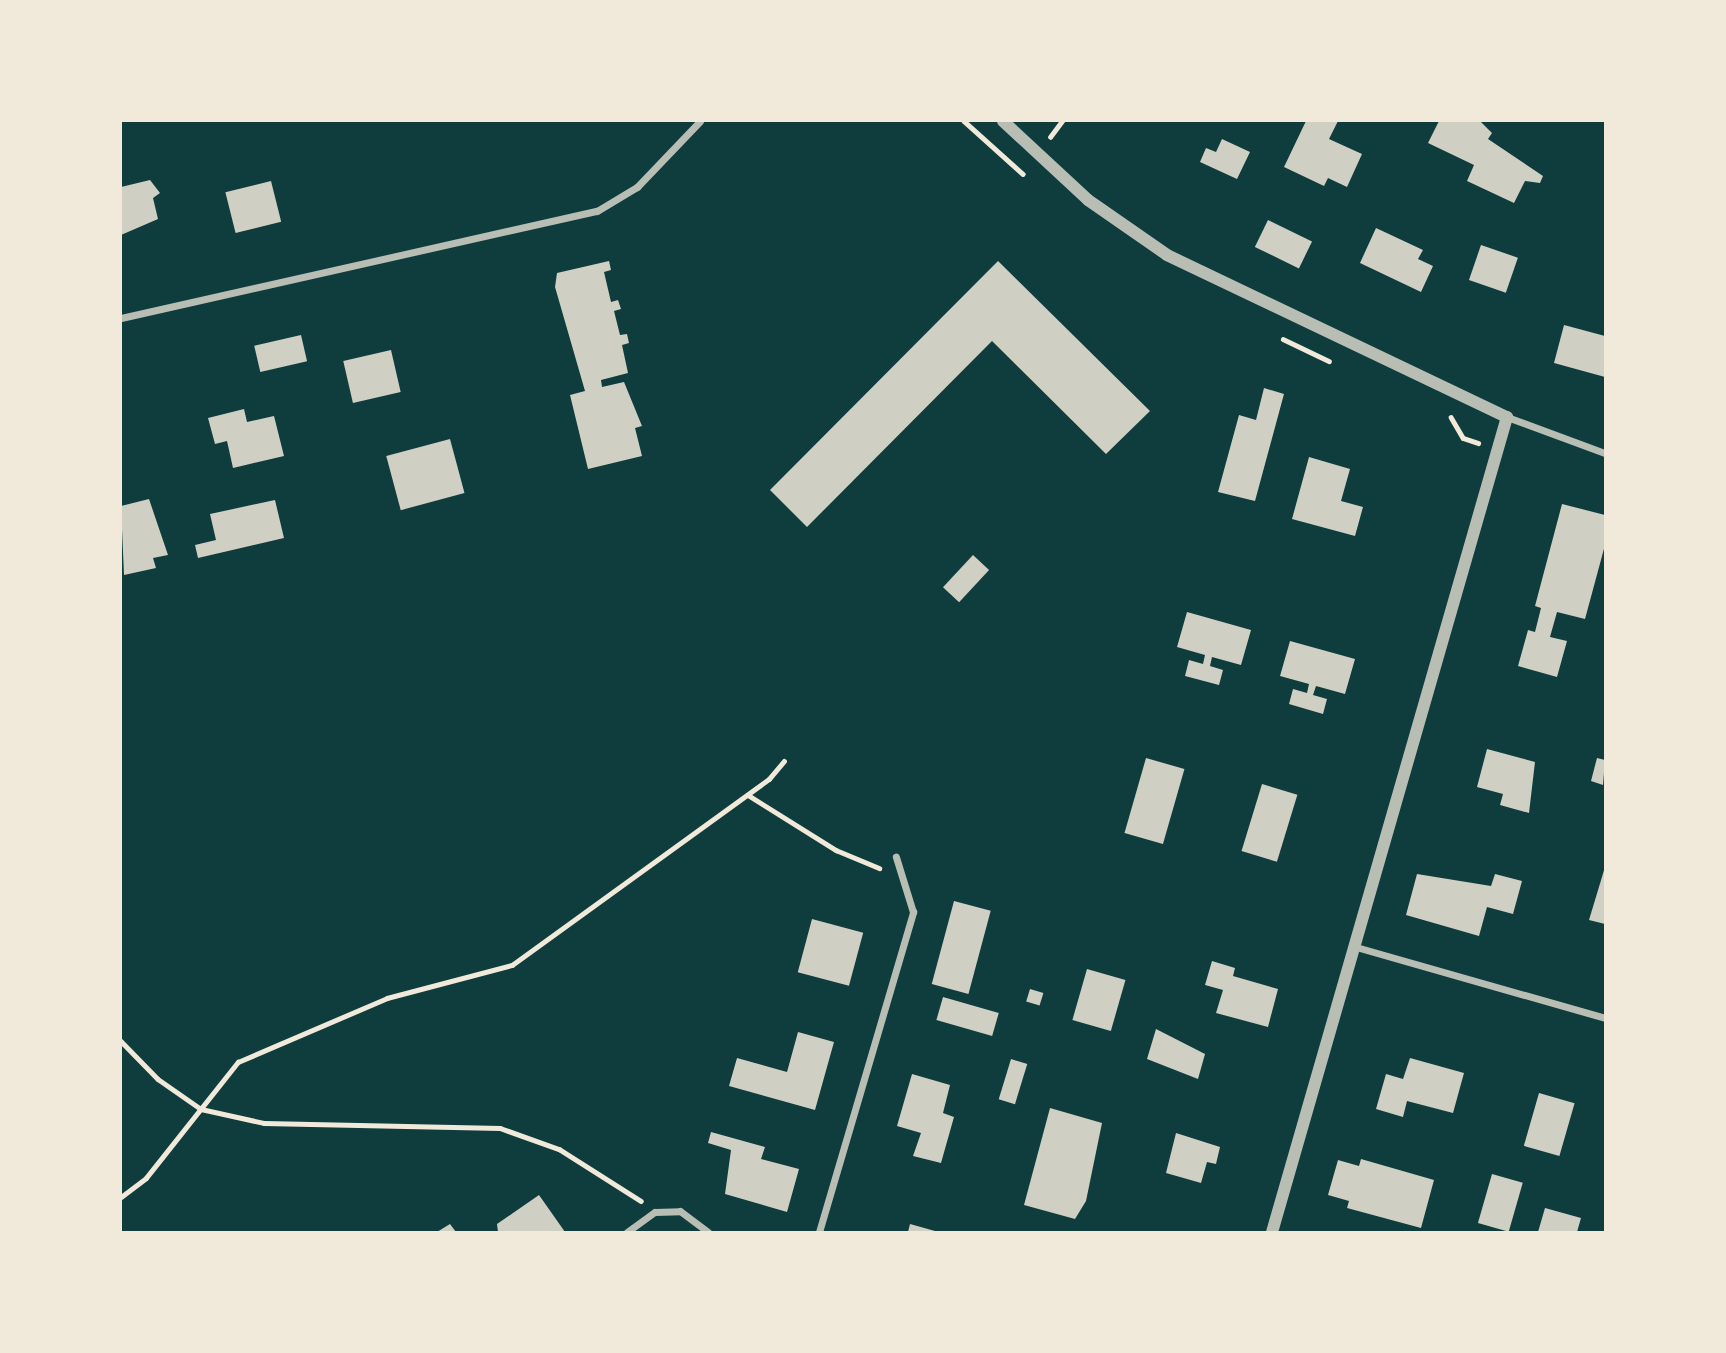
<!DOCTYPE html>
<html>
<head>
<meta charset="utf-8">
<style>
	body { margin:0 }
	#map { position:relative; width:1726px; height:1353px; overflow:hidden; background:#0f3d3e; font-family:Cabin,sans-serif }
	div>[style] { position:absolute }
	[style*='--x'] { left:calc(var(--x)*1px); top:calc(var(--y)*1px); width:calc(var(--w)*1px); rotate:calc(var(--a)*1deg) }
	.building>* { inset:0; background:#cfcfc3; transform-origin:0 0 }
	.path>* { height:4.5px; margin:-2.25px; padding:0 2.25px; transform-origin:2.25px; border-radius:2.25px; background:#f1e9da }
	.minor>* { height:7px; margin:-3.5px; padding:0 3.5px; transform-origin:3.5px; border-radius:3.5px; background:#b8beb3 }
	.tertiary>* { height:12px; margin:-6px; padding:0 6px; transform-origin:6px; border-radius:6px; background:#b8beb3 }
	span { translate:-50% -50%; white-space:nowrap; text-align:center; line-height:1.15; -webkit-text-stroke:5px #f1e9da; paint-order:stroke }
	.frame { position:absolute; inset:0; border:122px solid #f1e9da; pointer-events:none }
</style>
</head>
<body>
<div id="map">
	<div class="building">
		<div style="clip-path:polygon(1306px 121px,1338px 121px,1329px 139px,1362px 154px,1347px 187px,1328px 178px,1324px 186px,1284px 167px)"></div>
		<div style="clip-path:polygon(1439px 121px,1480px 121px,1492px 133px,1488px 139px,1543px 176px,1540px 183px,1525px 181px,1514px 203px,1467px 181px,1474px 165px,1428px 143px)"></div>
		<div style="clip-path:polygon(1222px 139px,1250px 152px,1237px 179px,1200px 162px,1206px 148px,1216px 152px)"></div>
		<div style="clip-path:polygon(150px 180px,160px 193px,153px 198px,158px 219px,121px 235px,121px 187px)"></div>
		<div style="left:271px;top:181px;width:42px;height:47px;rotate:76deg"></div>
		<div style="left:1268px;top:220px;width:49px;height:30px;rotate:26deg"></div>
		<div style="clip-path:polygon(1376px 228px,1423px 250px,1418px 259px,1433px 266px,1421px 292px,1360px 263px)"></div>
		<div style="left:1481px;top:245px;width:39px;height:37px;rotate:19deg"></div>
		<div style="clip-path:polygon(609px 261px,611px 270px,604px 272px,611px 302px,618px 300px,621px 309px,614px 311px,620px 335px,627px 334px,629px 343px,622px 345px,628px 373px,601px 380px,602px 387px,624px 382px,642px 426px,635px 428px,642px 456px,588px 469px,570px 395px,585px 391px,555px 287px,557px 273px)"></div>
		<div style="clip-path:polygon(998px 261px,1150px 411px,1106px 454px,992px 341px,807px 527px,770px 490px)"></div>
		<div style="clip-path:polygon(1564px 325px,1605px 336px,1605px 377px,1554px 363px)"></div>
		<div style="left:301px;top:335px;width:27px;height:48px;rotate:77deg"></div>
		<div style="left:391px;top:350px;width:43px;height:49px;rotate:77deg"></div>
		<div style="clip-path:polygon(1264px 388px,1284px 394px,1255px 501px,1218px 492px,1239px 415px,1256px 420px)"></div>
		<div style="clip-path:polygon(244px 409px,247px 422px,274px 416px,284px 456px,233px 468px,227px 441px,215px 444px,208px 418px)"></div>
		<div style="left:450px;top:439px;width:56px;height:66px;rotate:75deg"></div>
		<div style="clip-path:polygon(1309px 457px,1350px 469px,1341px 501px,1363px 507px,1355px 536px,1292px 519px)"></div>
		<div style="clip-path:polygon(149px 499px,168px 555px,153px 558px,156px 568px,124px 575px,121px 506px)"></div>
		<div style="clip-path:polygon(275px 500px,284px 538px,198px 558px,195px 545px,216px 540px,210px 514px)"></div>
		<div style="clip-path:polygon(1562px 504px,1605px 515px,1605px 545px,1585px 619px,1557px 612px,1550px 637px,1567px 641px,1557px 677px,1518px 666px,1528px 630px,1535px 632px,1541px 608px,1535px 606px)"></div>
		<div style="left:973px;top:555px;width:22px;height:44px;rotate:43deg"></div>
		<div style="clip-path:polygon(1187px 612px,1251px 630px,1241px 665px,1212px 657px,1210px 666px,1223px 670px,1219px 685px,1185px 676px,1189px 660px,1203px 664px,1205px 655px,1177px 647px)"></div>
		<div style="clip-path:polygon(1290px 641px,1355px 659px,1345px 694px,1316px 686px,1313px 695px,1327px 699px,1323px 714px,1289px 704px,1293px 689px,1307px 693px,1309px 684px,1280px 676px)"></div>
		<div style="clip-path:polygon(1487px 749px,1535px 762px,1529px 813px,1500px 805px,1503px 794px,1477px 787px)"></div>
		<div style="left:1146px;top:758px;width:40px;height:78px;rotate:16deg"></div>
		<div style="clip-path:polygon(1597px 758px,1605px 760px,1603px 785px,1591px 781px)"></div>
		<div style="left:1262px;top:784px;width:37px;height:70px;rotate:17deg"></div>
		<div style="clip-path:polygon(1605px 867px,1605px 924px,1589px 920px)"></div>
		<div style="clip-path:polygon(1417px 874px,1491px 886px,1495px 874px,1522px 881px,1513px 914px,1487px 907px,1479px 936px,1406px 915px)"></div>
		<div style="left:954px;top:901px;width:38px;height:86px;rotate:15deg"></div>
		<div style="left:812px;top:919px;width:53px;height:55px;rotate:15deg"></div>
		<div style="clip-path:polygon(1212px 961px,1235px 968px,1233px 976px,1278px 989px,1268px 1027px,1216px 1013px,1223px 990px,1205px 985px)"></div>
		<div style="left:1087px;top:969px;width:40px;height:53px;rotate:16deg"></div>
		<div style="left:1030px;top:989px;width:14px;height:13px;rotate:17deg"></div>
		<div style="left:943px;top:997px;width:58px;height:24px;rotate:16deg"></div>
		<div style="clip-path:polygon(1156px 1029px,1205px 1054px,1198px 1079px,1147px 1059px)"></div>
		<div style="clip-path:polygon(798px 1032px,834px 1042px,815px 1110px,729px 1086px,737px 1058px,787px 1072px)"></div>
		<div style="clip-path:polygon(1410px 1058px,1464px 1073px,1453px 1113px,1407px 1101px,1403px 1117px,1376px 1109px,1386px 1074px,1403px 1079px)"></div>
		<div style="left:1011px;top:1059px;width:17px;height:42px;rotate:17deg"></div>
		<div style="clip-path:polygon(912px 1074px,950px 1085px,943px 1113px,954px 1117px,941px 1163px,913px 1156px,921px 1133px,897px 1126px)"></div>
		<div style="left:1539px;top:1093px;width:37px;height:55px;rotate:16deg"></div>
		<div style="clip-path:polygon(1050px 1108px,1102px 1123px,1086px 1201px,1075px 1219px,1024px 1205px)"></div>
		<div style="clip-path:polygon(711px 1132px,765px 1147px,761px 1159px,799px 1169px,787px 1212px,725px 1194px,731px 1150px,708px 1143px)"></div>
		<div style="clip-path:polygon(1176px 1133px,1220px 1147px,1216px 1164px,1207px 1162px,1201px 1183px,1166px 1173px)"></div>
		<div style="clip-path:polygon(1361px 1159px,1434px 1180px,1421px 1228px,1347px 1208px,1349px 1201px,1328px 1195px,1338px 1160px,1359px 1166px)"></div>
		<div style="left:1492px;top:1174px;width:32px;height:51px;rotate:16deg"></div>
		<div style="clip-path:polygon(539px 1195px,565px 1232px,498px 1232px,497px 1224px)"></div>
		<div style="clip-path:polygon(1545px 1208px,1581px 1218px,1577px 1232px,1538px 1232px)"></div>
		<div style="clip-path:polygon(450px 1224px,456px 1232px,437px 1232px)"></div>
		<div style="clip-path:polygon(910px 1224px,935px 1231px,935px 1232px,908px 1232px)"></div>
	</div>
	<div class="path">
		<div style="--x:964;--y:121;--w:79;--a:41.9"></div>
		<div style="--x:1050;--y:137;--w:20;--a:-53"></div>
		<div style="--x:1283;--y:339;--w:51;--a:25.6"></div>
		<div style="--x:1451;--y:417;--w:24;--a:60"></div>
		<div style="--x:1463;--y:438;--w:16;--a:18"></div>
		<div style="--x:748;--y:795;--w:104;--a:32"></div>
		<div style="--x:836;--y:850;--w:47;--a:22.7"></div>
		<div style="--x:121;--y:1041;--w:53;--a:45.8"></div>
		<div style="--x:158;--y:1079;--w:52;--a:34.9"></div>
		<div style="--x:201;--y:1109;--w:65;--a:12.5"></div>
		<div style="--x:264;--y:1123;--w:236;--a:1.2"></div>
		<div style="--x:500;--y:1128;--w:63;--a:19.6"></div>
		<div style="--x:559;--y:1149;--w:97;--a:32.4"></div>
		<div style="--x:121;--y:1197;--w:31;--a:-37"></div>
		<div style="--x:146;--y:1178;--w:148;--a:-51.6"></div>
		<div style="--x:238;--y:1062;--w:162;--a:-23.2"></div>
		<div style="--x:387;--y:998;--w:129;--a:-14.8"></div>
		<div style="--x:512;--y:965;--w:317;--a:-35.9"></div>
		<div style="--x:769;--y:779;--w:23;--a:-50"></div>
	</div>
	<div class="minor">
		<div style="--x:121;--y:318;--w:488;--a:-12.7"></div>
		<div style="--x:597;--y:211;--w:47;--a:-31"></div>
		<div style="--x:637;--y:187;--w:91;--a:-46.3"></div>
		<div style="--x:1507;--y:417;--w:104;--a:20.2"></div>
		<div style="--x:1356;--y:947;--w:259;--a:15.9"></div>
		<div style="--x:627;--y:1232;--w:34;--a:-36"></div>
		<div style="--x:655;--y:1212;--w:25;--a:-2"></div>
		<div style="--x:680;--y:1211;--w:35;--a:37"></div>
		<div style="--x:819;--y:1232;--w:334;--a:-73.6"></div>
		<div style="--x:913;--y:912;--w:58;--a:-107.2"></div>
	</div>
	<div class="tertiary">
		<div style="--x:1003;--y:121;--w:116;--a:42.9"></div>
		<div style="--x:1088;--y:200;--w:96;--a:34.8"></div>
		<div style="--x:1167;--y:255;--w:377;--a:25.5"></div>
		<div style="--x:1507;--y:417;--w:848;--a:106.08"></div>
	</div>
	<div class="frame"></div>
</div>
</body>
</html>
